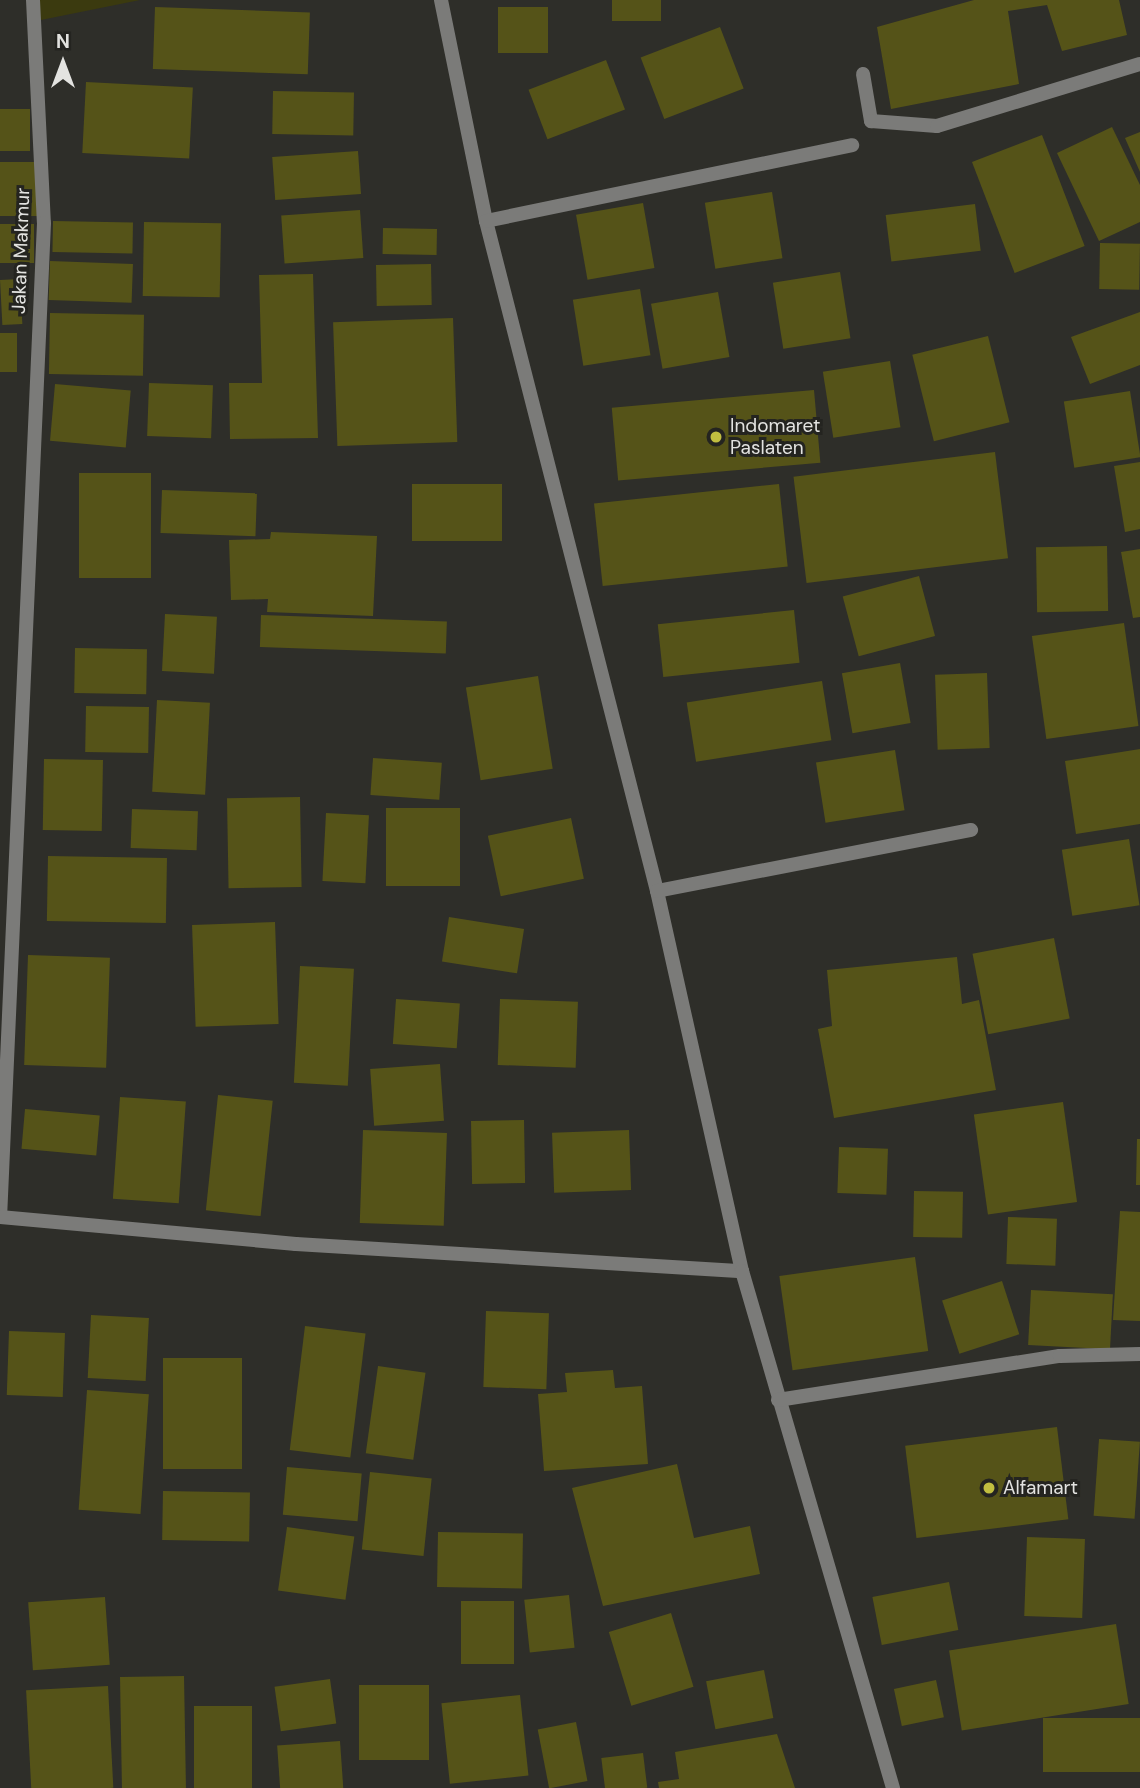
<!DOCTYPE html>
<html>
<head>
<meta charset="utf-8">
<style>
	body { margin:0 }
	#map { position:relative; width:1140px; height:1788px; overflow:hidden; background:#2e2e29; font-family:"DM Sans",sans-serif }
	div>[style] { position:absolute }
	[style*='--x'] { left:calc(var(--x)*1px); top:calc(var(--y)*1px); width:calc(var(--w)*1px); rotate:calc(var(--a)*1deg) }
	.green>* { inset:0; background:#3b3a0f }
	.building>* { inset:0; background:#555318; transform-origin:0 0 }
	.minor>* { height:14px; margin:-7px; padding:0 7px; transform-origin:7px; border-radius:7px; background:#7b7b79 }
	.dots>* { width:19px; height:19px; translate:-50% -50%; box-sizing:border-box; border:4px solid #242420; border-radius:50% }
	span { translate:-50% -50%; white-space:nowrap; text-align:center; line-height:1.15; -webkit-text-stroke:6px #242420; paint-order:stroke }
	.street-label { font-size:19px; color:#e3e3e0 }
	.poi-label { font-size:19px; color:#e3e3e0 }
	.left { translate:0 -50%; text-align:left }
	.north { position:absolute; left:28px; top:28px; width:70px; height:70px; -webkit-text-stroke:5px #242420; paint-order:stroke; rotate:0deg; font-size:19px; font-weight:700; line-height:28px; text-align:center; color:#e3e3e0 }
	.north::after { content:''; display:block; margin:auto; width:24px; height:32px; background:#e3e3e0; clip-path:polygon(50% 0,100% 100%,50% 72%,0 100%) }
</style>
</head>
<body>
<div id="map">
	<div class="green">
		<div style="clip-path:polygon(33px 0,140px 0,36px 21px)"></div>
	</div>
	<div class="building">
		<div style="left:612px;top:0;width:49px;height:21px"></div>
		<div style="clip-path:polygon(974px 0,1119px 0,1127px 35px,1062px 51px,1047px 5px,1008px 11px,1019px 84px,891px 109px,877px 27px)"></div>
		<div style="left:155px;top:7px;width:155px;height:62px;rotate:2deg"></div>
		<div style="left:498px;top:7px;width:50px;height:46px"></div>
		<div style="left:720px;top:27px;width:66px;height:85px;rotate:69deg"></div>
		<div style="left:606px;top:60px;width:53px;height:83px;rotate:69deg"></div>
		<div style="left:86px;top:82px;width:107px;height:71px;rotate:3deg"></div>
		<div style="left:273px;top:91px;width:81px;height:43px;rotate:1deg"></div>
		<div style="left:0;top:109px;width:30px;height:42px"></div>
		<div style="clip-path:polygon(1112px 127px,1140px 185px,1140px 222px,1099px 241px,1057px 153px)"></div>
		<div style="clip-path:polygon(1140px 132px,1140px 172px,1125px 138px)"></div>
		<div style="left:1042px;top:135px;width:119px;height:75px;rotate:69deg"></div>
		<div style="left:358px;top:151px;width:43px;height:86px;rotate:86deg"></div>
		<div style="left:39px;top:162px;width:54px;height:39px;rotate:90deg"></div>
		<div style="left:772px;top:192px;width:67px;height:68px;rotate:81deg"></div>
		<div style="left:643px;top:203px;width:66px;height:68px;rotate:80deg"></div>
		<div style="left:975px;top:204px;width:47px;height:90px;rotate:83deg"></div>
		<div style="left:360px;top:210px;width:48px;height:79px;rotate:86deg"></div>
		<div style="left:53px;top:221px;width:80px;height:31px;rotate:1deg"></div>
		<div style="left:144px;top:222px;width:77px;height:74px;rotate:1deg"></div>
		<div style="left:0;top:224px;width:34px;height:39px"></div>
		<div style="left:383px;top:228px;width:54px;height:26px;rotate:1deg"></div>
		<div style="left:1100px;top:243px;width:40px;height:46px;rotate:1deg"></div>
		<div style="left:50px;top:261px;width:83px;height:39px;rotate:2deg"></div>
		<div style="left:431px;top:264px;width:41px;height:55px;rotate:89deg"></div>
		<div style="left:840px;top:272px;width:67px;height:68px;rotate:81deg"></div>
		<div style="clip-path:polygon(313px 274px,318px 438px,230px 439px,229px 383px,262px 383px,259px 275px)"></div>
		<div style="left:20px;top:279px;width:45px;height:20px;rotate:87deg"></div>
		<div style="left:640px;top:289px;width:67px;height:68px;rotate:81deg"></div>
		<div style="left:718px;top:292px;width:66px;height:68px;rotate:80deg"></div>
		<div style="clip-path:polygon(1140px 312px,1140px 365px,1090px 384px,1071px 337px)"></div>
		<div style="left:50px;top:313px;width:94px;height:61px;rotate:1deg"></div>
		<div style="left:453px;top:318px;width:124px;height:120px;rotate:88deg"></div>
		<div style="left:0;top:333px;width:17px;height:39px"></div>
		<div style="left:988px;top:336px;width:89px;height:78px;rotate:76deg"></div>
		<div style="left:890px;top:361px;width:67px;height:68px;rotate:81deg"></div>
		<div style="left:149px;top:383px;width:64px;height:53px;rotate:2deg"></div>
		<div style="left:55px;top:384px;width:76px;height:57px;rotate:5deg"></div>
		<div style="left:814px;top:390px;width:73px;height:203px;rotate:85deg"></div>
		<div style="left:1130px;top:391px;width:67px;height:67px;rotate:81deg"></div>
		<div style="left:995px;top:452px;width:107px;height:203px;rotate:83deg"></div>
		<div style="clip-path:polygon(1140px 462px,1140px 529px,1125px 532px,1114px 466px)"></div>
		<div style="left:79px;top:473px;width:72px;height:105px"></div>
		<div style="left:412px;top:484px;width:90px;height:57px"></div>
		<div style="left:779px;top:484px;width:83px;height:186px;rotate:84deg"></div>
		<div style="left:162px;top:490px;width:95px;height:43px;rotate:2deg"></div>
		<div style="clip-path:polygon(271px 532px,377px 536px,373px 616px,267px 612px,268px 599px,231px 600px,229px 540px,270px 539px)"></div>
		<div style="left:1107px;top:546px;width:65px;height:71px;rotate:89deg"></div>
		<div style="clip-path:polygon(1140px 549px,1140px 617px,1133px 618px,1121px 552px)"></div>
		<div style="left:919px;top:576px;width:62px;height:79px;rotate:75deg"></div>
		<div style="left:794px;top:610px;width:53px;height:137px;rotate:84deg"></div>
		<div style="left:165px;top:614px;width:52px;height:57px;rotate:3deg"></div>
		<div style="left:261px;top:615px;width:186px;height:32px;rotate:2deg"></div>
		<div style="left:1124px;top:623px;width:104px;height:93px;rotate:82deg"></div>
		<div style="left:75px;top:648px;width:72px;height:45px;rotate:1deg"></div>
		<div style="left:900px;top:663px;width:61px;height:59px;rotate:80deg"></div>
		<div style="left:987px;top:673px;width:75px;height:52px;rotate:88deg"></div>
		<div style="left:538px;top:676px;width:94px;height:73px;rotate:81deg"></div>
		<div style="left:822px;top:681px;width:60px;height:137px;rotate:81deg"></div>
		<div style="left:157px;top:700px;width:53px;height:92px;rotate:3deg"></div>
		<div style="left:86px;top:706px;width:63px;height:46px;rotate:1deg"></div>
		<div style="clip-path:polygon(1140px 749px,1140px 824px,1076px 834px,1065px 761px)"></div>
		<div style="left:895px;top:750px;width:61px;height:80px;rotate:81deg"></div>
		<div style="left:373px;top:758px;width:69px;height:37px;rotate:4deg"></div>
		<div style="left:44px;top:759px;width:59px;height:71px;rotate:1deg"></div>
		<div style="left:300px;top:797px;width:90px;height:73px;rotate:89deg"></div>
		<div style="left:386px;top:808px;width:74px;height:78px"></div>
		<div style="left:132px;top:809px;width:66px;height:39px;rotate:2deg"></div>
		<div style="left:326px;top:813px;width:43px;height:68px;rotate:3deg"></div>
		<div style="left:571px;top:818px;width:62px;height:85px;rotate:78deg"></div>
		<div style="left:1129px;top:839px;width:67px;height:68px;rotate:81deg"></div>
		<div style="left:48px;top:856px;width:119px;height:65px;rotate:1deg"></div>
		<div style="left:449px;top:917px;width:76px;height:45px;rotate:9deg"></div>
		<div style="left:275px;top:922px;width:102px;height:83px;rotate:88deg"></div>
		<div style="left:1054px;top:938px;width:82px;height:83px;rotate:79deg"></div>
		<div style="left:28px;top:955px;width:82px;height:110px;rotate:2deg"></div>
		<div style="clip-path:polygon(957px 957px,962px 1004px,979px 1000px,996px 1090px,834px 1118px,818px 1029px,832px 1026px,827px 970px)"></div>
		<div style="left:300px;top:966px;width:54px;height:117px;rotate:3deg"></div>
		<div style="left:396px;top:999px;width:64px;height:45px;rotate:4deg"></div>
		<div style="left:500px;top:999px;width:78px;height:66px;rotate:2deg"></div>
		<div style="left:440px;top:1064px;width:57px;height:70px;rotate:86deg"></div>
		<div style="left:218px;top:1095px;width:55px;height:116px;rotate:6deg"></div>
		<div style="left:120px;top:1097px;width:66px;height:102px;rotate:4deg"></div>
		<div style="left:1063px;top:1102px;width:101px;height:90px;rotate:82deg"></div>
		<div style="left:25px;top:1109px;width:75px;height:40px;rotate:5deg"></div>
		<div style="left:524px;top:1120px;width:63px;height:53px;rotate:89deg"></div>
		<div style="left:363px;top:1130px;width:84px;height:93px;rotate:2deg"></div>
		<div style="left:629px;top:1130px;width:60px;height:77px;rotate:88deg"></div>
		<div style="clip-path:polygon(1137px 1139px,1140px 1139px,1140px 1185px,1136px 1185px)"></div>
		<div style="left:839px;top:1147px;width:49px;height:46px;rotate:2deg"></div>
		<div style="left:914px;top:1191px;width:49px;height:46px;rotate:1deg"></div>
		<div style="clip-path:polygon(1120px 1211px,1140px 1212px,1140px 1321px,1113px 1320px)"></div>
		<div style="left:1008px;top:1217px;width:49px;height:47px;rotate:2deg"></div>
		<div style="left:915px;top:1257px;width:95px;height:137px;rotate:82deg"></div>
		<div style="left:1002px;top:1281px;width:56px;height:63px;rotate:72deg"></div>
		<div style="left:1031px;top:1290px;width:82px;height:55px;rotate:3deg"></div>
		<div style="left:486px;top:1311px;width:63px;height:76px;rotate:2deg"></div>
		<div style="left:91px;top:1315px;width:58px;height:63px;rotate:3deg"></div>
		<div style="left:305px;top:1326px;width:61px;height:125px;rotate:7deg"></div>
		<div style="left:9px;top:1331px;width:56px;height:64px;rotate:2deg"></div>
		<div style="left:163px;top:1358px;width:79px;height:111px"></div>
		<div style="left:378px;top:1366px;width:48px;height:88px;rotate:8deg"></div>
		<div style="clip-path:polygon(613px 1370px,615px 1388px,642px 1386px,648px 1464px,544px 1471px,538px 1394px,567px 1392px,565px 1373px)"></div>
		<div style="left:87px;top:1390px;width:62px;height:120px;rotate:4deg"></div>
		<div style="left:1057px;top:1427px;width:93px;height:153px;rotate:83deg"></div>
		<div style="left:1099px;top:1439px;width:41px;height:77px;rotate:4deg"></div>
		<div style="clip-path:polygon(677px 1464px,694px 1538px,750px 1526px,760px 1574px,603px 1606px,572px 1488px)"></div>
		<div style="left:287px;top:1467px;width:75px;height:48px;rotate:5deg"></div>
		<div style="left:370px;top:1472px;width:62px;height:78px;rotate:6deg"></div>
		<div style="left:163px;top:1491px;width:87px;height:49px;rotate:1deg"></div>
		<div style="left:287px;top:1527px;width:68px;height:64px;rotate:8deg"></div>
		<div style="left:438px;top:1532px;width:85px;height:55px;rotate:1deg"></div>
		<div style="left:1027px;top:1537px;width:58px;height:79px;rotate:2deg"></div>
		<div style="left:949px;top:1582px;width:49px;height:78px;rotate:79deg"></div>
		<div style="left:569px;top:1595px;width:53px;height:45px;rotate:84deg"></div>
		<div style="left:105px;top:1597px;width:68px;height:77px;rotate:86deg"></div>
		<div style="left:461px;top:1601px;width:53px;height:63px"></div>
		<div style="left:671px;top:1613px;width:77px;height:65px;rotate:73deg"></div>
		<div style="left:1116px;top:1624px;width:81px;height:169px;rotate:81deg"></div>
		<div style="left:764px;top:1670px;width:49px;height:59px;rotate:79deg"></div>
		<div style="left:184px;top:1676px;width:112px;height:64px;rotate:89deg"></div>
		<div style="left:330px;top:1679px;width:45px;height:56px;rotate:82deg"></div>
		<div style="left:936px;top:1680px;width:38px;height:43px;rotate:78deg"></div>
		<div style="left:359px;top:1685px;width:70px;height:75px"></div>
		<div style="left:108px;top:1686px;width:102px;height:82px;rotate:87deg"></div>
		<div style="left:520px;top:1695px;width:81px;height:79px;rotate:84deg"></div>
		<div style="left:194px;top:1706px;width:58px;height:82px"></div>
		<div style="left:1140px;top:1718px;width:54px;height:97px;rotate:90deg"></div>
		<div style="left:576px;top:1722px;width:60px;height:39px;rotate:79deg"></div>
		<div style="clip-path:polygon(777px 1734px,795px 1788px,659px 1788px,658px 1782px,679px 1779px,675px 1752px)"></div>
		<div style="left:340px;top:1741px;width:47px;height:63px;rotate:86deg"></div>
		<div style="left:643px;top:1753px;width:35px;height:42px;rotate:83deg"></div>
	</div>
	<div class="minor">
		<div style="--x:33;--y:0;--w:223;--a:87.2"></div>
		<div style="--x:44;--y:223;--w:995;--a:92.53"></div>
		<div style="--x:0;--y:1217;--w:297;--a:5.2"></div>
		<div style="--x:296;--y:1244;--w:447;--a:3.5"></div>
		<div style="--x:441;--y:0;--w:226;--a:78.5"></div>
		<div style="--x:486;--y:221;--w:691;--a:75.68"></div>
		<div style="--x:657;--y:891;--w:389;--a:77.4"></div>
		<div style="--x:742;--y:1271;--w:539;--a:73.72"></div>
		<div style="--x:863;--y:74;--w:48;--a:80.3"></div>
		<div style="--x:871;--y:121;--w:66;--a:4.3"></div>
		<div style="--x:937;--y:126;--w:212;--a:-17"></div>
		<div style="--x:486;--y:221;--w:374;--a:-11.7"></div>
		<div style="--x:657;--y:891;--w:320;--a:-11"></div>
		<div style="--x:778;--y:1400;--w:285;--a:-8.9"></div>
		<div style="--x:1060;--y:1356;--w:80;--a:-1.4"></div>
	</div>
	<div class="dots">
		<div style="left:716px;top:437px;background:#c1be40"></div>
		<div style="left:989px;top:1488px;background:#c1be40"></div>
	</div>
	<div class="street-label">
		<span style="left:21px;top:251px;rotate:-88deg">Jakan Makmur</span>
	</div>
	<div class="poi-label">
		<span class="left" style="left:730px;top:437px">Indomaret<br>Paslaten</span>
		<span class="left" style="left:1003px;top:1488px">Alfamart</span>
	</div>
	<div class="north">N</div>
</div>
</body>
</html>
